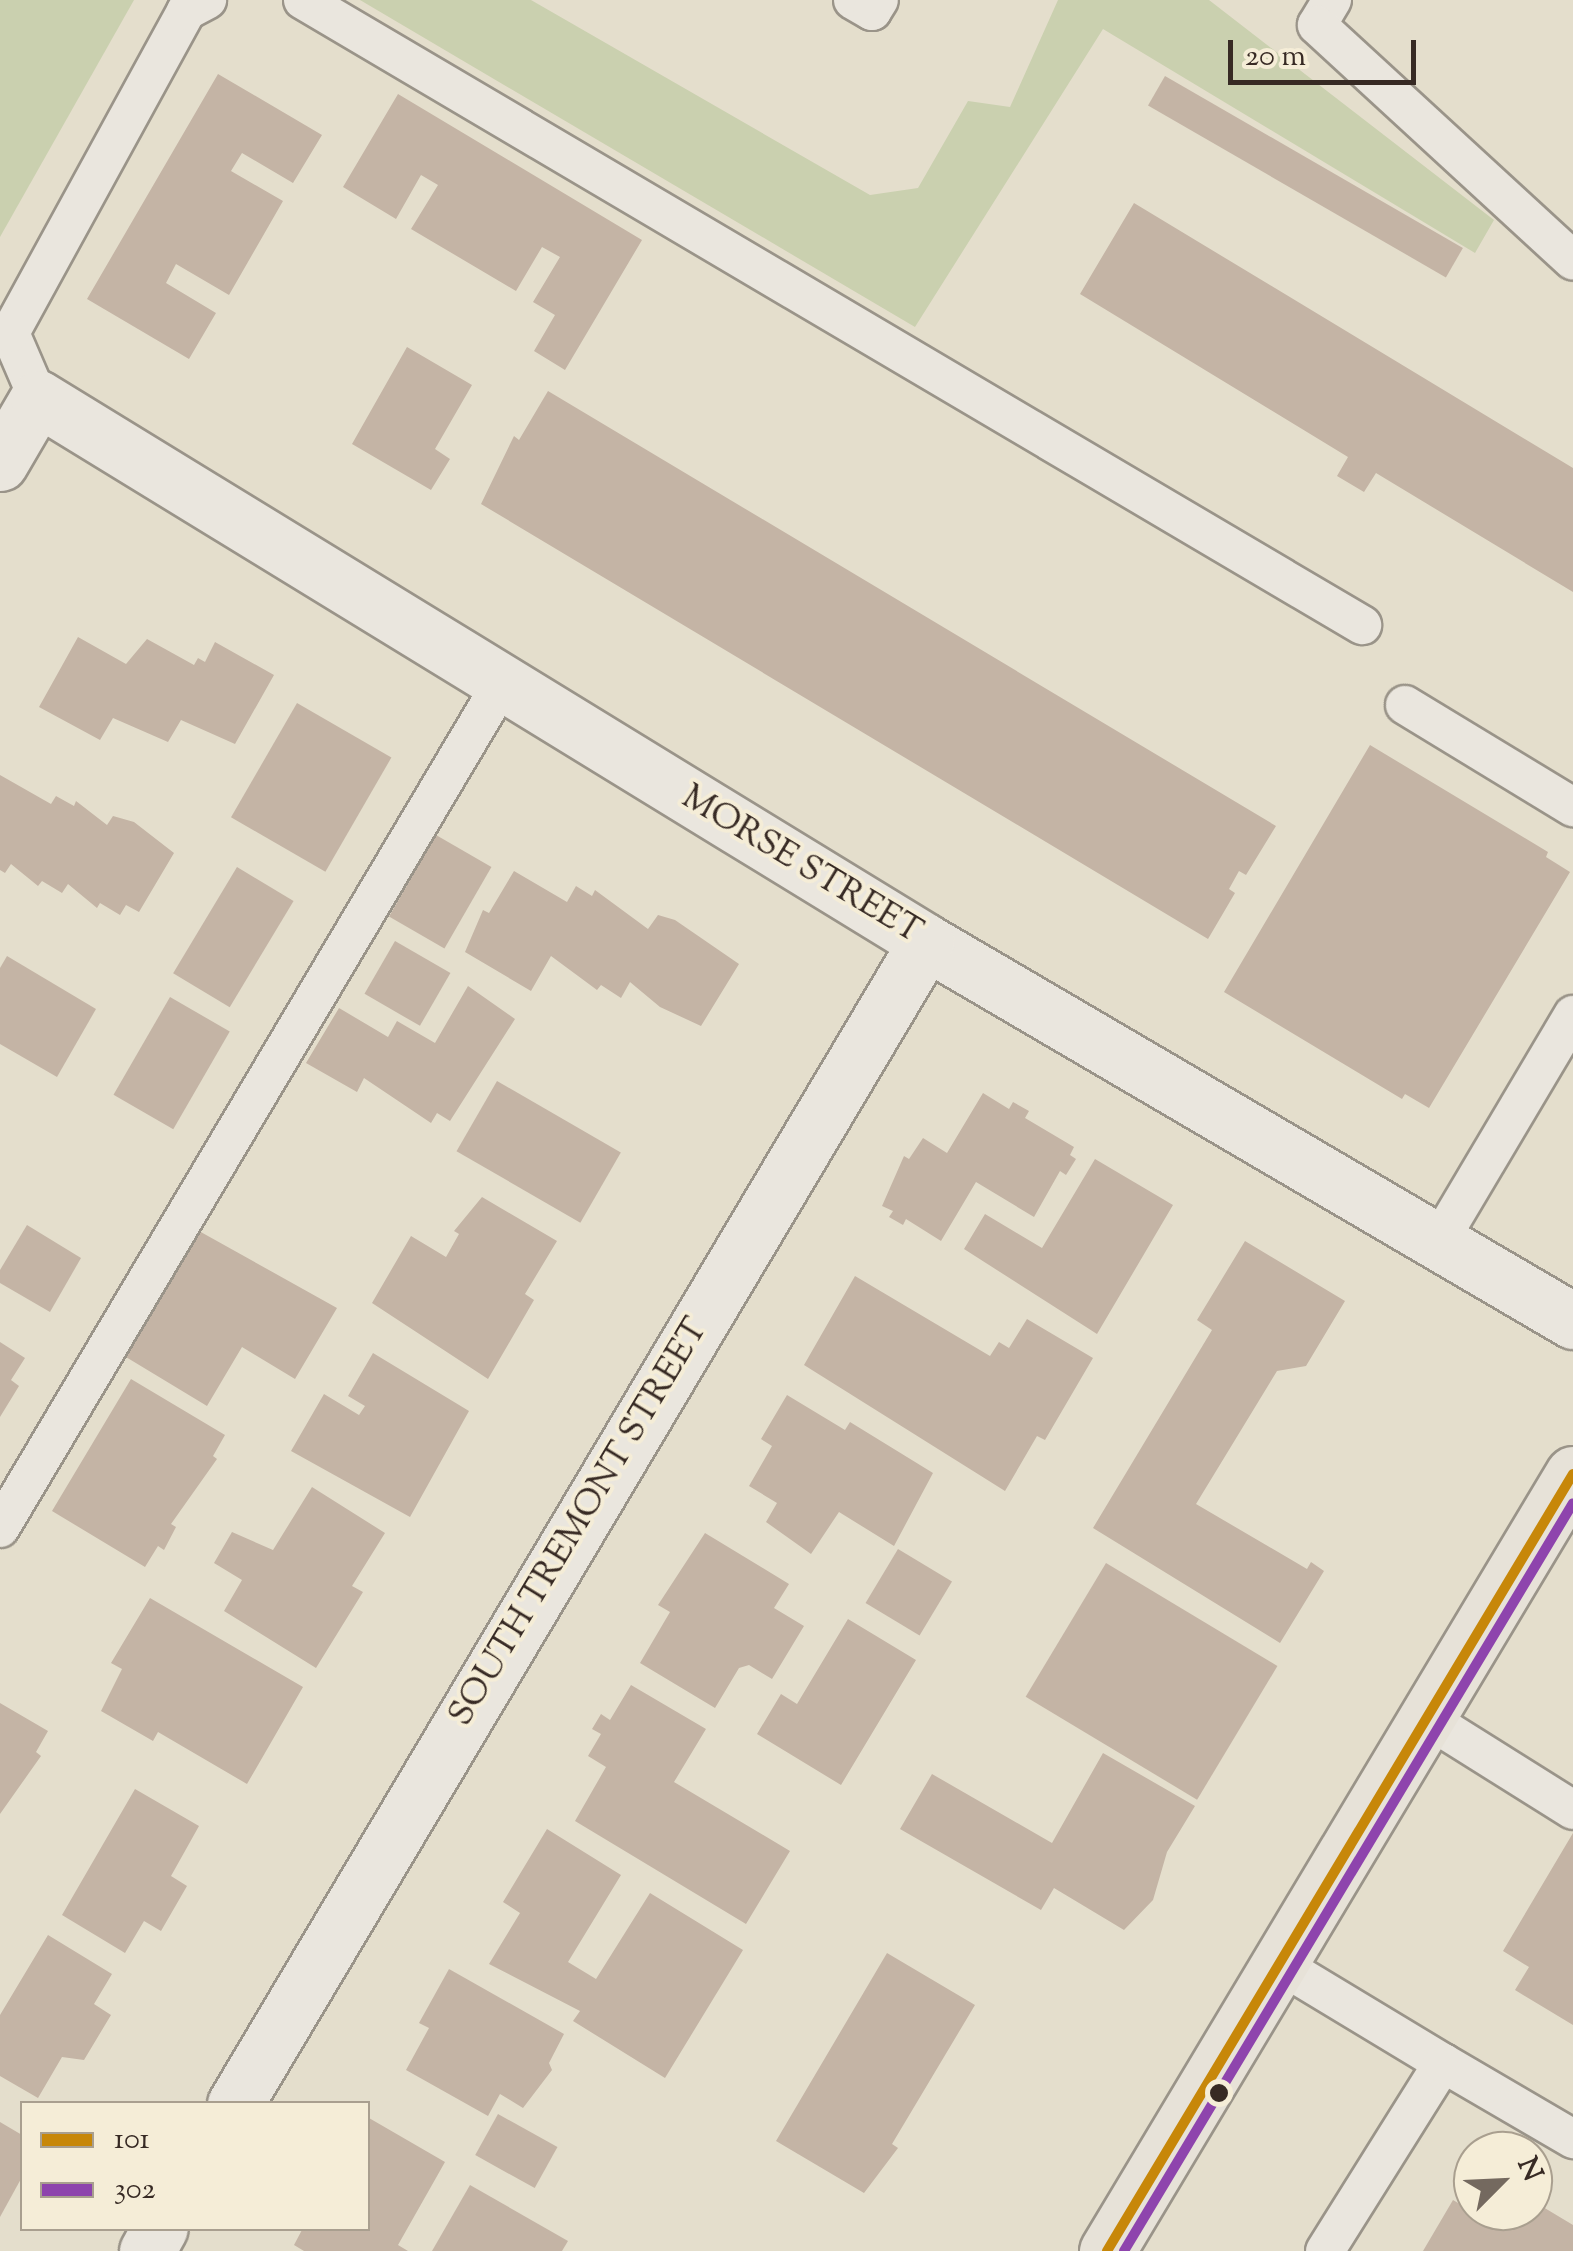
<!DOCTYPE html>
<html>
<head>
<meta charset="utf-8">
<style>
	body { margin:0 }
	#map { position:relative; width:1573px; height:2251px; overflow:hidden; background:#e4decc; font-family:"Sorts Mill Goudy",serif }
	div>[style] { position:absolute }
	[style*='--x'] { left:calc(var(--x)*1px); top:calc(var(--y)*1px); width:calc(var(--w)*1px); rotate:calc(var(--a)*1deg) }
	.green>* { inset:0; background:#cad0af }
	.building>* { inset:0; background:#c4b4a5; transform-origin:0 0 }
	.roads { filter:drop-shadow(2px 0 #9a9489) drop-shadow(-2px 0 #9a9489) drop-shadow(0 2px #9a9489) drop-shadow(0 -2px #9a9489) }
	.service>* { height:38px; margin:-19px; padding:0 19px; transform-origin:19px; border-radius:19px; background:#eae6de }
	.minor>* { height:55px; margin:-27.5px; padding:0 27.5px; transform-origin:27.5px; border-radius:27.5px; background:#eae6de }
	.primary>* { height:55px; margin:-27.5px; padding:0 27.5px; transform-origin:27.5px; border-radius:27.5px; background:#e7e2d8 }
	.bus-1>* { height:10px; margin:-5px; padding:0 5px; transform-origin:5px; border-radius:5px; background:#c78709 }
	.bus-2>* { height:10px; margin:-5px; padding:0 5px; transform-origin:5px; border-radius:5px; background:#8e44ad }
	.dots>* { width:28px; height:28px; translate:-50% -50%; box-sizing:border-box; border:5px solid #f5edd7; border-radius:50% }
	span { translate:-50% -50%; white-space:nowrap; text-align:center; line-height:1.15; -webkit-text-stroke:8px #f5edd7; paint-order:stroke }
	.street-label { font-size:35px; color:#372a24 }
	.legend { position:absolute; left:20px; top:2101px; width:350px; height:130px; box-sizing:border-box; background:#f5edd7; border:2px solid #a99f8f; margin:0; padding:12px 18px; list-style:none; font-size:30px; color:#372a24 }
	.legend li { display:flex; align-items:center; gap:20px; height:50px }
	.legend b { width:50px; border:2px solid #a99f8f }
	.north { position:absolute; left:1453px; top:2131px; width:100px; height:100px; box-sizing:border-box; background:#f5edd7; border:2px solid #a99f8f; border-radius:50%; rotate:66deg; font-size:28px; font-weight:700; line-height:40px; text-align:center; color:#372a24 }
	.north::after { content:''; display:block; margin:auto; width:35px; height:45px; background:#74695f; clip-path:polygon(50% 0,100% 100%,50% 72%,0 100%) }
	.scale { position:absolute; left:1228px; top:40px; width:188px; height:45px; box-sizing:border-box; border:5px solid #372a24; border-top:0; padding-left:12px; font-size:30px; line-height:35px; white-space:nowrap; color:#372a24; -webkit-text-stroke:8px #f5edd7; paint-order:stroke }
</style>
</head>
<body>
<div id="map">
	<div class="green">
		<div style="clip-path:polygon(0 0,134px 0,0 237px)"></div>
		<div style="clip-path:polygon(360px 0,531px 0,870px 195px,918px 188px,968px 101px,1010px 107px,1058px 0,1209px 0,1494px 220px,1475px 253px,1103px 29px,915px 327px)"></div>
	</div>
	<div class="building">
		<div style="clip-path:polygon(218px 74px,322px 135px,293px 183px,242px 153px,231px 171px,283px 201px,229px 295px,176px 264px,166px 283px,216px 313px,189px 359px,87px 299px)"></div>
		<div style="left:1165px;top:76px;width:344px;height:34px;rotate:30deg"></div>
		<div style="clip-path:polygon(398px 94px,642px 240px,565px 370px,534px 351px,555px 315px,533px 302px,560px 257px,542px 247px,516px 291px,411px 229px,438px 185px,421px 175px,396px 219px,343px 187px)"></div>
		<div style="clip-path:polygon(1134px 203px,1573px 468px,1573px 592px,1376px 473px,1364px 492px,1337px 476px,1348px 457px,1080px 294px)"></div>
		<div style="clip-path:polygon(407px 347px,472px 385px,435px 449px,450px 459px,431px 490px,352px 444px)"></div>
		<div style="clip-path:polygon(548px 391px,1276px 826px,1246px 875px,1239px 871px,1229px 889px,1235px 893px,1208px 939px,481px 504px,514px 436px,519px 440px)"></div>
		<div style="clip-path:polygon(78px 637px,126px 664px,147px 639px,194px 665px,198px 658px,205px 662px,215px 642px,274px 675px,235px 744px,181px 720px,168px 742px,113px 718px,100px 740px,39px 707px)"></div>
		<div style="left:297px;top:703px;width:109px;height:132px;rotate:30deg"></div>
		<div style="clip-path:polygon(1370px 745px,1548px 852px,1546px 857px,1570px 872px,1429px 1108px,1405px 1094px,1402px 1099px,1224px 992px)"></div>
		<div style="clip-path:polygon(0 775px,51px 804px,56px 796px,74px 806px,76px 801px,107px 825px,113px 816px,134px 822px,174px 853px,139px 912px,126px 905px,120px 915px,100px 903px,97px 908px,68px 884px,62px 893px,42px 881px,38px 886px,11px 864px,5px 873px,0 870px)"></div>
		<div style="left:436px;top:835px;width:64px;height:94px;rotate:30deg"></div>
		<div style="left:237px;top:867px;width:66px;height:124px;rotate:31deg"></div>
		<div style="clip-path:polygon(514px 871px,567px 902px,576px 886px,592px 896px,595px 890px,648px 929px,658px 915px,675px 920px,739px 964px,701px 1026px,660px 1007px,630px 982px,621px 998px,601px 985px,597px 990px,551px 956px,531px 991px,465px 952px,483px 910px,489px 913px)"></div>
		<div style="left:395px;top:941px;width:64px;height:61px;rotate:30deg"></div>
		<div style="clip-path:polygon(7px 956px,96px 1009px,57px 1077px,0 1044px,0 968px)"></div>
		<div style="clip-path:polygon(468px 986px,515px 1019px,450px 1121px,437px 1113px,431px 1123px,364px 1078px,357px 1092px,306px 1063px,339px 1008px,388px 1037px,397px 1021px,435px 1043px)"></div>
		<div style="left:170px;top:997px;width:69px;height:113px;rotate:30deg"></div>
		<div style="left:497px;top:1081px;width:143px;height:81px;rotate:30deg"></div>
		<div style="clip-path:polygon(983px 1093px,1009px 1109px,1013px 1102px,1029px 1111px,1025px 1118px,1074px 1147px,1070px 1155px,1076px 1159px,1066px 1175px,1060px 1171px,1034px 1217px,976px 1182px,941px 1241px,906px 1219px,903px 1225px,889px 1217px,893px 1211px,882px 1206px,904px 1156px,909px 1159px,923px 1138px,947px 1153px)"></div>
		<div style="clip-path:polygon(1095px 1159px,1173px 1205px,1097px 1334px,964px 1249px,985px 1214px,1042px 1248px)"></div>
		<div style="clip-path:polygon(482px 1197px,557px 1241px,525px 1294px,534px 1300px,488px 1379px,372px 1303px,411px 1236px,446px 1257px,459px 1234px,454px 1231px)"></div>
		<div style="clip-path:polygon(27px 1225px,81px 1258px,50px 1312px,0 1283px,0 1270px)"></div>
		<div style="clip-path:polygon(190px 1226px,337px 1308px,295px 1379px,242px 1347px,207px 1406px,116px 1351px)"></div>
		<div style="clip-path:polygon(1245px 1241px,1345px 1301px,1306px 1366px,1277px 1371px,1196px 1504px,1307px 1569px,1311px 1562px,1324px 1571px,1280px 1643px,1093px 1528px,1212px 1330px,1197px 1320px)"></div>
		<div style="clip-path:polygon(855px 1276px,990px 1356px,999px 1342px,1009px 1348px,1027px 1319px,1093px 1358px,1045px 1440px,1037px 1436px,1005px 1491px,804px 1365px)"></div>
		<div style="clip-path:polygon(0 1342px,25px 1358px,11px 1380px,19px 1386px,0 1417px)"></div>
		<div style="clip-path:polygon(373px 1353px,469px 1411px,410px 1517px,291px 1451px,324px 1394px,359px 1415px,365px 1406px,348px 1396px)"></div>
		<div style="clip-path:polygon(131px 1379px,225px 1435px,213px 1456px,217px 1459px,171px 1524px,176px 1527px,164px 1550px,158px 1546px,145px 1567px,52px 1511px)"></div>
		<div style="clip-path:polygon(787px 1395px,845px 1430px,850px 1422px,933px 1473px,894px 1546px,839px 1512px,811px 1554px,766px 1522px,777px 1503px,749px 1486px,772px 1446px,761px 1439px)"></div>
		<div style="clip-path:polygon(312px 1487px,385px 1533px,352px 1586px,363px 1592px,316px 1668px,224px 1611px,242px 1580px,214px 1563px,232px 1532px,273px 1550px)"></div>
		<div style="clip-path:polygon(705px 1533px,789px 1584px,774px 1608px,804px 1626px,772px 1679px,749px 1665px,739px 1668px,715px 1708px,640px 1663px,670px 1612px,658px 1605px)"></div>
		<div style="left:898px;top:1549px;width:63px;height:63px;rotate:31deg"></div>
		<div style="left:1106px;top:1563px;width:200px;height:156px;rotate:31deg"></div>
		<div style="clip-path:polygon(150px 1598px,303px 1687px,247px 1784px,158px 1732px,153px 1741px,101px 1711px,122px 1669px,111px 1663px)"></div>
		<div style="clip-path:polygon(848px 1619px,916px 1660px,841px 1785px,757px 1734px,781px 1694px,797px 1704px)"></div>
		<div style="clip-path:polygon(631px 1685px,706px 1729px,674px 1782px,790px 1851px,746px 1924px,575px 1821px,606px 1767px,588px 1756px,601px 1734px,592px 1729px,601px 1714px,610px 1720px)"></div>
		<div style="clip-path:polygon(0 1703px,48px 1731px,36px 1752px,41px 1756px,0 1814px)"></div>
		<div style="clip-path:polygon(1103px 1753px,1195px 1806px,1167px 1852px,1153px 1900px,1124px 1930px,1054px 1888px,1041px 1910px,900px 1829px,932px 1774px,1052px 1843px)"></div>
		<div style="clip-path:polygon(135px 1789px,199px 1826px,171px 1876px,187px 1886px,161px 1931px,144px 1921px,125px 1953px,62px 1915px)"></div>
		<div style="clip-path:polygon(547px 1829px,621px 1875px,568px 1962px,596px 1979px,650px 1893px,743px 1950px,665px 2078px,573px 2021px,580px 2011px,489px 1964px,520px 1913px,503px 1902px)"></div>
		<div style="clip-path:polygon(1573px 1833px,1573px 2025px,1515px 1990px,1529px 1967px,1503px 1951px)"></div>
		<div style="clip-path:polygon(48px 1935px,112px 1974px,94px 2004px,111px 2015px,84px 2060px,62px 2057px,38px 2098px,0 2076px,0 2015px)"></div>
		<div style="clip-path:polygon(887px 1953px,975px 2005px,892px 2144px,898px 2148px,864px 2193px,776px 2141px)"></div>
		<div style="clip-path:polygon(449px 1969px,564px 2034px,549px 2063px,552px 2070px,523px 2108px,500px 2094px,488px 2116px,406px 2070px,429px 2028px,419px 2023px)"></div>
		<div style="left:498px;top:2114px;width:68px;height:47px;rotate:29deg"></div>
		<div style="clip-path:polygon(369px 2118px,445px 2162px,398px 2245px,408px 2251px,304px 2251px,294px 2245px,303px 2228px,368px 2228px)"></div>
		<div style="clip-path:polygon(0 2122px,22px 2135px,22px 2177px,0 2217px)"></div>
		<div style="clip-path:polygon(470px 2185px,568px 2241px,562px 2251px,432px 2251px)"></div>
		<div style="clip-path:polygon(1453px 2200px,1496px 2225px,1505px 2211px,1533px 2211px,1533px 2201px,1573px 2225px,1573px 2251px,1423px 2251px)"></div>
	</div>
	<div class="roads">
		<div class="service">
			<div style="--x:303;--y:0;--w:1230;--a:30.55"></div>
			<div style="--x:853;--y:0;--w:22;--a:30"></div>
			<div style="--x:872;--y:11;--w:13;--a:-58"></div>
			<div style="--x:1332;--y:0;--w:29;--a:121"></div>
			<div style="--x:1317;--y:25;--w:348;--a:42.6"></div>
			<div style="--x:38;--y:398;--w:71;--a:-113.3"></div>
			<div style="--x:10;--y:333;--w:367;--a:-61.3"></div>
			<div style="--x:186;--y:11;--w:24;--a:-28"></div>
			<div style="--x:1405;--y:705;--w:197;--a:31.3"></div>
			<div style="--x:1439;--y:1241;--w:263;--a:-59.3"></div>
			<div style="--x:0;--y:1528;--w:981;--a:-59.28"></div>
			<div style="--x:1428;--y:1719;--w:171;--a:32.1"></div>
			<div style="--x:1279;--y:1964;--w:192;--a:31.1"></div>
			<div style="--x:1325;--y:2251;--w:222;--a:-57.9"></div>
			<div style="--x:1443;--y:2063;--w:151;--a:30.3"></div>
		</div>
		<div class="minor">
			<div style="--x:0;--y:463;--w:75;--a:-59.7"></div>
			<div style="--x:38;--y:398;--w:1041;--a:31.49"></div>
			<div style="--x:926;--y:942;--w:750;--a:30.36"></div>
			<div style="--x:235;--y:2104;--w:1352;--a:-59.26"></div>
			<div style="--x:147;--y:2251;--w:26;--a:-61"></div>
		</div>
		<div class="primary">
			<div style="--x:1107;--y:2251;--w:906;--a:-59.05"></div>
		</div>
	</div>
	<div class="bus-1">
		<div style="--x:1107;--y:2251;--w:906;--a:-59.05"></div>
	</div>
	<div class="bus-2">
		<div style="--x:1124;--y:2251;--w:872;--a:-59.02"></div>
	</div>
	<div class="dots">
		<div style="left:1219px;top:2093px;background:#372a24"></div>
	</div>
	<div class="street-label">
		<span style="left:801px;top:866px;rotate:31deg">MORSE STREET</span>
		<span style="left:580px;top:1523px;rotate:-59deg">SOUTH TREMONT STREET</span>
	</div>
	<ul class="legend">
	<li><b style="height:12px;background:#c78709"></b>101</li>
	<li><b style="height:12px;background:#8e44ad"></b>302</li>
	</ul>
	<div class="north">N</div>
	<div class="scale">20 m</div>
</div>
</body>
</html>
